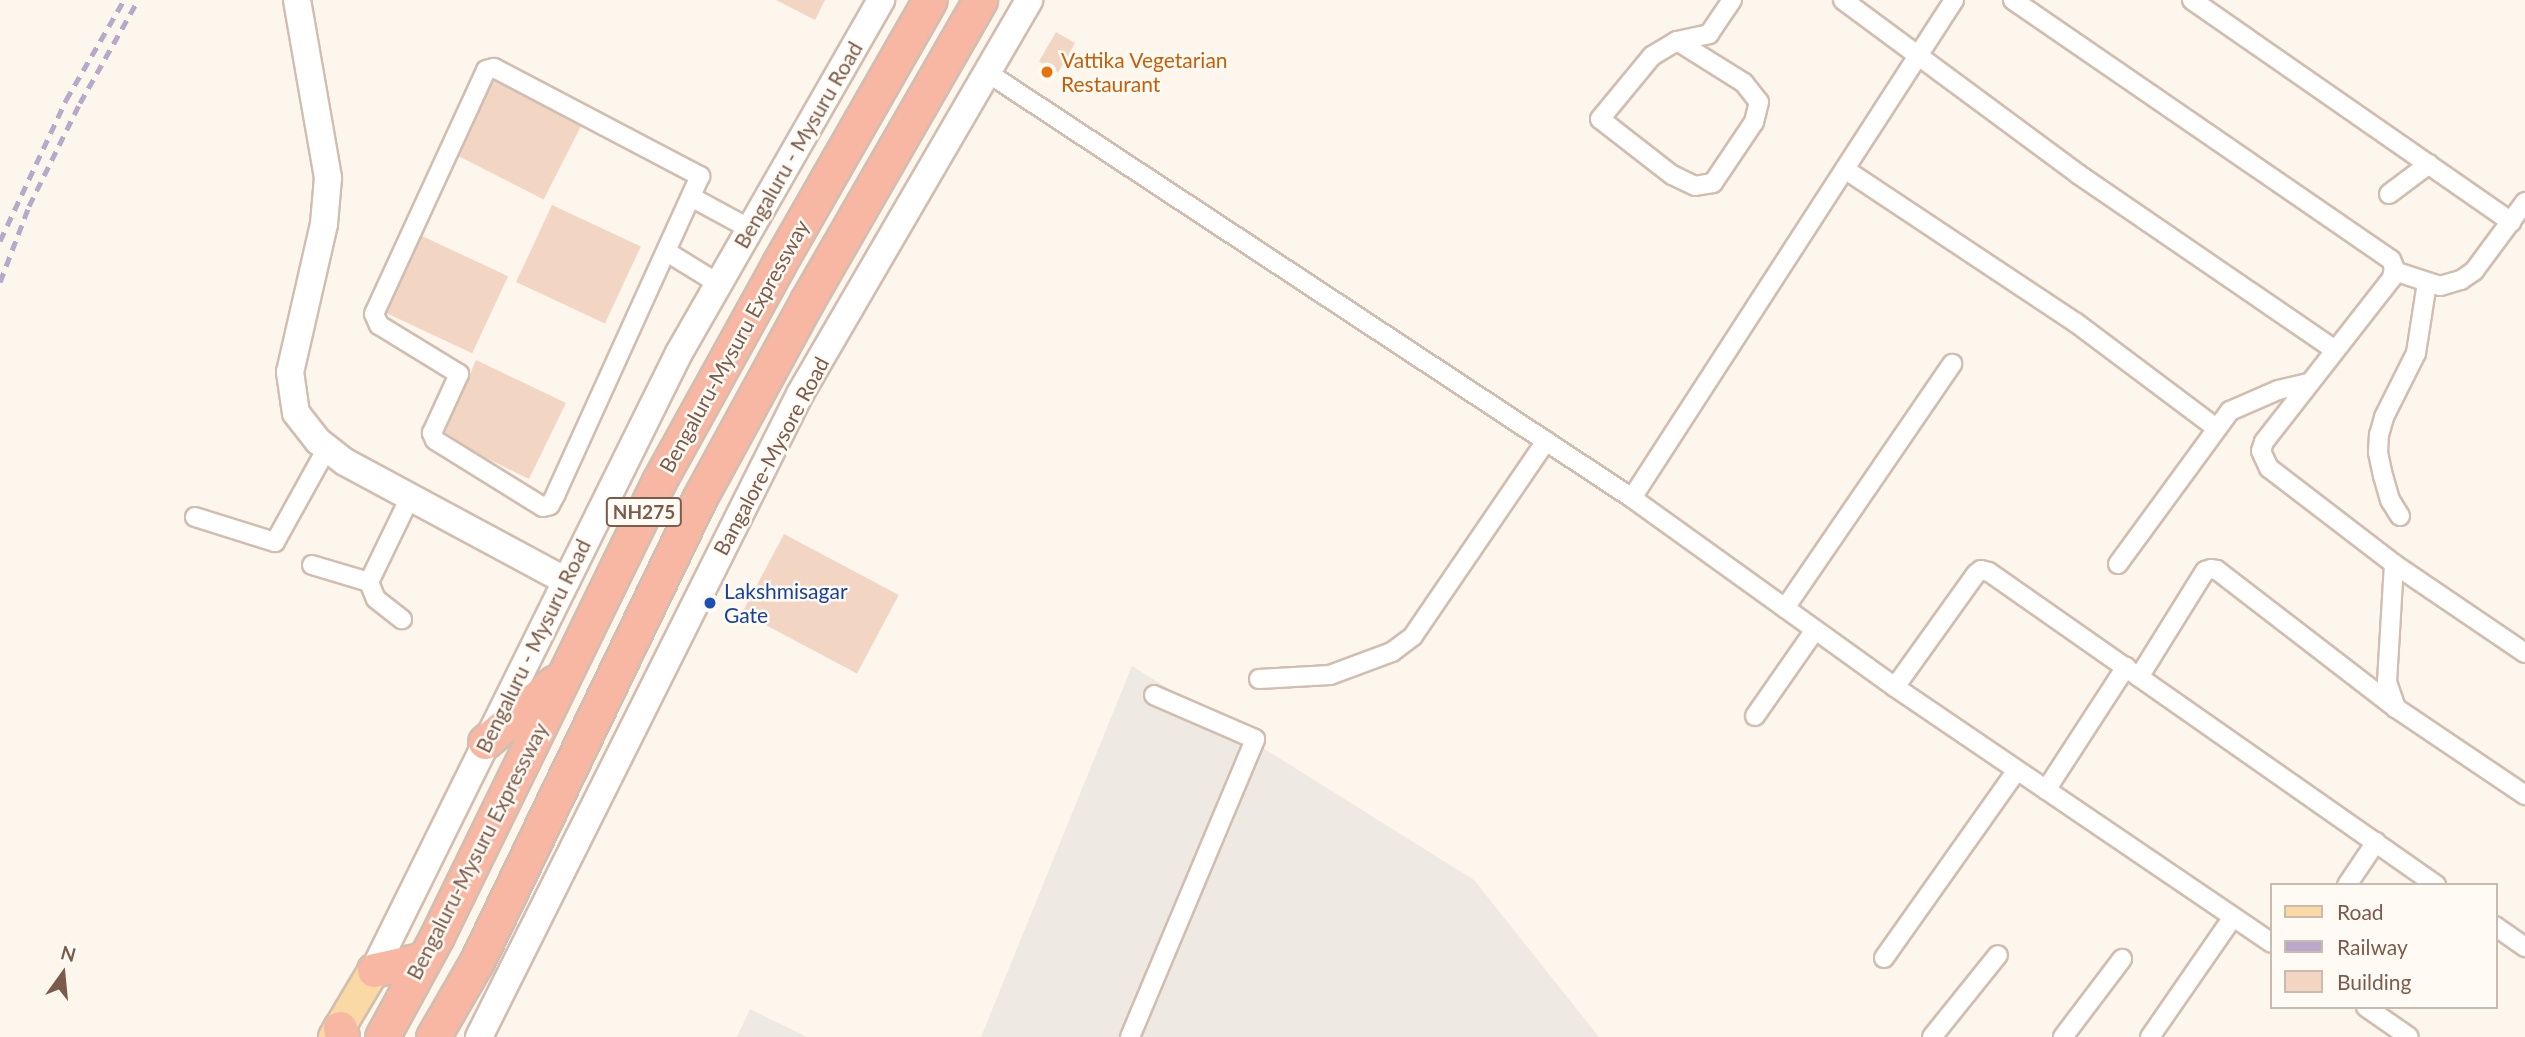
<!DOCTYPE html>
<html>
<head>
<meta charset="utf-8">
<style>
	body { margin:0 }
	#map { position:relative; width:2525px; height:1037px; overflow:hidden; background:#fdf6ec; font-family:Lato,sans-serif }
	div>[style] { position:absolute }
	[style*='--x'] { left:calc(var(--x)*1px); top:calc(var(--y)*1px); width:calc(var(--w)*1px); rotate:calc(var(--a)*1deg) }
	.industrial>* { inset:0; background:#efe9e4 }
	.building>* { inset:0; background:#f3d5c3; transform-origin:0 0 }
	.roads { filter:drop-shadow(2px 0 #d1beb0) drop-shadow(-2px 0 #d1beb0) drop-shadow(0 2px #d1beb0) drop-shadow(0 -2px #d1beb0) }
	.street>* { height:18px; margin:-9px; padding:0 9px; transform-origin:9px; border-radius:9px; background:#fff }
	.secondary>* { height:26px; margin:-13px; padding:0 13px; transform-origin:13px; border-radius:13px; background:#fff }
	.primary>* { height:30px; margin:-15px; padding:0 15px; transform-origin:15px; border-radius:15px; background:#fbd9a5 }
	.highway>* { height:33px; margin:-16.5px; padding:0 16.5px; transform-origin:16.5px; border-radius:16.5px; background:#f7b7a3 }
	.rail>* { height:5px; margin-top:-2.5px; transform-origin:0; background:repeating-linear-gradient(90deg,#b9a8c9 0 10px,transparent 0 17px) }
	.dots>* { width:19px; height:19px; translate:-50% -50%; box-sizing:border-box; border:4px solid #fffaf3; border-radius:50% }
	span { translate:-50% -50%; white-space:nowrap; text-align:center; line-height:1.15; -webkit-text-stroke:5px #fffaf3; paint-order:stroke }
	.shield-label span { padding:2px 5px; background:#fffaf3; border:2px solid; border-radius:5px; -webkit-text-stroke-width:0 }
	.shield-label { font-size:19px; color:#7a5c4d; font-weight:700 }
	.food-label { font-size:21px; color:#c56008 }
	.left { translate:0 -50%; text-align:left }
	.street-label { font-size:21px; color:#7a5c4d }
	.transit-label { font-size:21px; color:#164399 }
	.legend { position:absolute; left:2270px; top:883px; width:228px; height:126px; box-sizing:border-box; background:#fffaf3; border:2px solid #cabbb1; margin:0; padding:9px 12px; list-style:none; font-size:21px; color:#7a5c4d }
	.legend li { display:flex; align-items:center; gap:14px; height:35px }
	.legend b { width:35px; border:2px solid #cabbb1 }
	.north { position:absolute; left:28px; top:939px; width:70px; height:70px; -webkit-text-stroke:5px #fffaf3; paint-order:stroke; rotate:15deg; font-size:19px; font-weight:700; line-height:28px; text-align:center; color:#7a5c4d }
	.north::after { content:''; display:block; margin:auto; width:24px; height:32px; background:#7a5c4d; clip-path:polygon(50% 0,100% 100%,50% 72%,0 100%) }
</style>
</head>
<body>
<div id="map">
	<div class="industrial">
		<div style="clip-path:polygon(1132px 666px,1474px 880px,1599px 1037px,981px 1037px)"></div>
		<div style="clip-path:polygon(750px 1009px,807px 1037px,737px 1037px)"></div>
	</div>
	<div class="building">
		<div style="clip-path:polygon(776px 0,825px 0,815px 20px)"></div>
		<div style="left:1056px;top:32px;width:22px;height:34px;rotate:30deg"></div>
		<div style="left:494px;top:81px;width:98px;height:83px;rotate:27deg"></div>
		<div style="left:552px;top:205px;width:98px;height:85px;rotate:25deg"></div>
		<div style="left:422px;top:236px;width:95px;height:85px;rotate:25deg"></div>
		<div style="clip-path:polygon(476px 360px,566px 403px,529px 479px,484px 457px,445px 433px)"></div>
		<div style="left:784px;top:534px;width:130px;height:89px;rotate:28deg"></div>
	</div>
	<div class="roads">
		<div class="street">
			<div style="--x:1843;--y:0;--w:292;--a:36.5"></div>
			<div style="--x:2078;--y:174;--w:311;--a:34.4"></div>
			<div style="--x:2013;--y:0;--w:459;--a:34.5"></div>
			<div style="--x:2391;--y:260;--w:8;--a:67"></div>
			<div style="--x:2394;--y:267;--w:11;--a:100"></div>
			<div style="--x:2392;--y:278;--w:208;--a:128"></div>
			<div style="--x:2264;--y:442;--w:9;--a:108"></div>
			<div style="--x:2261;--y:451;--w:19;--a:65"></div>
			<div style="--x:2269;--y:468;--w:158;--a:37.5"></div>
			<div style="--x:2394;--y:564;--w:118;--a:93.4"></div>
			<div style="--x:2387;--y:682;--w:28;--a:71"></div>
			<div style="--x:2396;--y:708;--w:226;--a:-142.4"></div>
			<div style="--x:2217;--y:570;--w:6;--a:-171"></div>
			<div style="--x:2211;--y:569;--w:6;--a:162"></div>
			<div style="--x:2205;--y:571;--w:125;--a:121.9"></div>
			<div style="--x:2192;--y:0;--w:389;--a:34.8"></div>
			<div style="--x:1677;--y:41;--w:79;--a:32.1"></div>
			<div style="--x:1744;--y:83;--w:24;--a:52"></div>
			<div style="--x:1759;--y:102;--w:21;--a:104"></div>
			<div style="--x:1754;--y:122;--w:73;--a:123.9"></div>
			<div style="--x:1713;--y:183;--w:18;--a:171"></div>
			<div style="--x:1695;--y:186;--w:25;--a:-154"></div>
			<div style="--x:1672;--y:175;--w:91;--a:-142.1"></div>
			<div style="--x:1600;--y:119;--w:82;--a:-50.5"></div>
			<div style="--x:1652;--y:56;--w:29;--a:-31"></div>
			<div style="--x:1677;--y:41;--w:33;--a:-12"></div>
			<div style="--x:1709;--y:34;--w:41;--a:-55.9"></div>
			<div style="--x:494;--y:68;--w:233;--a:27.7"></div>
			<div style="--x:700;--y:176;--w:349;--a:114.4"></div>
			<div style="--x:556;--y:494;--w:13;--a:119"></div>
			<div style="--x:550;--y:505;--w:7;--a:164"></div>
			<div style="--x:543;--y:507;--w:127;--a:-148.2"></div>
			<div style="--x:435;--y:440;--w:8;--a:-113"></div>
			<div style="--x:432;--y:433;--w:65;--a:-65.4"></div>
			<div style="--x:459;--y:374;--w:94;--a:-148.5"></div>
			<div style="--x:379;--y:325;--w:12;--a:-114"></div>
			<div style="--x:374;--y:314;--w:268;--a:-65.3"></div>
			<div style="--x:486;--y:70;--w:8;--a:-14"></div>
			<div style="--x:988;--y:73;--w:772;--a:33.42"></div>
			<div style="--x:1632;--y:498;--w:324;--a:35.7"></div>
			<div style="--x:1895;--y:687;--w:455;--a:34.2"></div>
			<div style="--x:1846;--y:170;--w:275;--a:33.6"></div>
			<div style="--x:2075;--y:322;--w:176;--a:36.9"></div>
			<div style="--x:2389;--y:194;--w:50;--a:-36.9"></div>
			<div style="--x:693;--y:198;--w:65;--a:28.5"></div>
			<div style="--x:667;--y:252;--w:61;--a:31.6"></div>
			<div style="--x:2394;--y:271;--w:48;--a:18.1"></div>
			<div style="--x:2440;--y:286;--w:22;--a:-16"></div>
			<div style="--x:2461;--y:280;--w:16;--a:-35"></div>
			<div style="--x:2474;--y:271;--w:86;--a:-53.5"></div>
			<div style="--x:1632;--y:498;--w:593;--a:-57.11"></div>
			<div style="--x:2400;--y:516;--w:19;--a:-122"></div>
			<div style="--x:2390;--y:500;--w:25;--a:-106"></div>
			<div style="--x:2383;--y:476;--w:24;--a:-102"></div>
			<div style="--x:2378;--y:453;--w:18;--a:-87"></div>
			<div style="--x:2379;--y:435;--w:19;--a:-74"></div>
			<div style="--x:2384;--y:417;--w:72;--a:-63.4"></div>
			<div style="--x:2416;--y:353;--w:71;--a:-81.1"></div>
			<div style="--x:195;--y:517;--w:84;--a:17.4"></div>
			<div style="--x:275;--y:542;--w:107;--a:-61"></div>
			<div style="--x:2118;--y:564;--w:190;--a:-53.8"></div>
			<div style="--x:2230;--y:411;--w:52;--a:-23.6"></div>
			<div style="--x:2278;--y:390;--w:32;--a:-13"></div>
			<div style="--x:2394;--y:564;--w:158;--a:34.2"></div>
			<div style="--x:312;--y:565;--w:59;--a:16.6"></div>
			<div style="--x:369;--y:582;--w:94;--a:-64.2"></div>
			<div style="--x:369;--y:582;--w:18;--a:68"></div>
			<div style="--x:376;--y:599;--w:33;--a:38"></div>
			<div style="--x:1785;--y:608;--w:296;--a:-55.6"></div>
			<div style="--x:1259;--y:679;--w:71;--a:-3.2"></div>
			<div style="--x:1330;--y:675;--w:66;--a:-20.4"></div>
			<div style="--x:1392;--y:652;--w:26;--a:-37"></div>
			<div style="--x:1413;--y:636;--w:236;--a:-55.7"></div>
			<div style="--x:1895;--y:687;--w:139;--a:-54.4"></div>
			<div style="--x:1976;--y:574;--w:6;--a:-39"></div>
			<div style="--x:1981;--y:570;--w:8;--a:14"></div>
			<div style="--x:1989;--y:572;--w:546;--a:35"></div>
			<div style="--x:2396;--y:708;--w:156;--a:34"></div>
			<div style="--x:1755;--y:716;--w:105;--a:-55.1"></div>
			<div style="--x:2046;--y:790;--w:147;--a:-57"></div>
			<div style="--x:2347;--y:885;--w:52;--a:-56"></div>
			<div style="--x:2495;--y:926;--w:37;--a:35"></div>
			<div style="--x:1884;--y:958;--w:230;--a:-54.7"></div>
			<div style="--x:2366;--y:1007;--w:52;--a:34.9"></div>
			<div style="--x:1130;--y:1037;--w:323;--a:-67.2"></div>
			<div style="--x:1255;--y:739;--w:110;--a:-156.5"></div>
			<div style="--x:1932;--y:1037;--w:105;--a:-51.2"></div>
			<div style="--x:2063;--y:1037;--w:98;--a:-52.9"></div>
			<div style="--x:2150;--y:1037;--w:146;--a:-55.3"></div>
		</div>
		<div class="secondary">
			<div style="--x:297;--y:0;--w:181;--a:80.1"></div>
			<div style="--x:328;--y:178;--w:46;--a:95"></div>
			<div style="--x:324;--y:224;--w:152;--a:102.9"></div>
			<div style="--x:290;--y:372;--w:41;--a:81.7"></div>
			<div style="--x:296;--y:413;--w:36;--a:52"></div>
			<div style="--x:318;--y:441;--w:34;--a:38"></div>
			<div style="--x:345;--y:462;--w:251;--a:28.3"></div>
			<div style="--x:374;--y:970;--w:688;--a:-63.7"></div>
			<div style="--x:679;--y:353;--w:407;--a:-60.2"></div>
			<div style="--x:479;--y:1037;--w:719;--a:-63.47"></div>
			<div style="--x:800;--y:394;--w:456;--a:-59.8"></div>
		</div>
		<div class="primary">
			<div style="--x:334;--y:1037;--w:78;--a:-59.2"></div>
		</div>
		<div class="highway">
			<div style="--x:485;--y:742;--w:92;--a:-40.6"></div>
			<div style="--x:374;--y:970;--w:51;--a:-12.4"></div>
			<div style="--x:340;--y:1028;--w:9;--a:77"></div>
			<div style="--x:382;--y:1037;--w:115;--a:-61.4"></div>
			<div style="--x:437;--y:936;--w:506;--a:-63.99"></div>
			<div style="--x:659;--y:481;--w:247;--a:-61.1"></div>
			<div style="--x:778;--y:265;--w:305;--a:-60.2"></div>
			<div style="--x:433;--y:1037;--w:88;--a:-59.9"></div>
			<div style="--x:477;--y:961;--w:513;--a:-64.33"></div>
			<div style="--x:699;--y:499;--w:226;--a:-61.4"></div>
			<div style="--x:807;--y:301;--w:347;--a:-60.1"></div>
		</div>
	</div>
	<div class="rail">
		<div style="--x:0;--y:241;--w:156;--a:-64.9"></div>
		<div style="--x:66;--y:100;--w:116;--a:-59.9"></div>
		<div style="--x:0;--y:282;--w:81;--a:-69.1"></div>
		<div style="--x:29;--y:206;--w:115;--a:-63.7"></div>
		<div style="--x:80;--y:103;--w:118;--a:-60.6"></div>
	</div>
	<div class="dots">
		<div style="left:1047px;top:72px;background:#e8710a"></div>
		<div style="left:710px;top:603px;background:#1a4fb4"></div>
	</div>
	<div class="shield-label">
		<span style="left:644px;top:512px">NH275</span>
	</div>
	<div class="food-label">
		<span class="left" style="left:1061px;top:72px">Vattika Vegetarian<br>Restaurant</span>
	</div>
	<div class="street-label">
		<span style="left:798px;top:145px;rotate:-60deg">Bengaluru - Mysuru Road</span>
		<span style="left:734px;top:346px;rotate:-61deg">Bengaluru-Mysuru Expressway</span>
		<span style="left:771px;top:456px;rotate:-62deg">Bangalore-Mysore Road</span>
		<span style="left:533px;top:646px;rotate:-64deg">Bengaluru - Mysuru Road</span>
		<span style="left:477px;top:851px;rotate:-63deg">Bengaluru-Mysuru Expressway</span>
	</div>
	<div class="transit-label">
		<span class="left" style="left:724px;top:603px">Lakshmisagar<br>Gate</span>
	</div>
	<ul class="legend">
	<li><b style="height:9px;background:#fbd9a5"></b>Road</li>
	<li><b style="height:9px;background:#b9a8c9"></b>Railway</li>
	<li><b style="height:19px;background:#f3d5c3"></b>Building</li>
	</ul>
	<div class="north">N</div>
</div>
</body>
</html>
